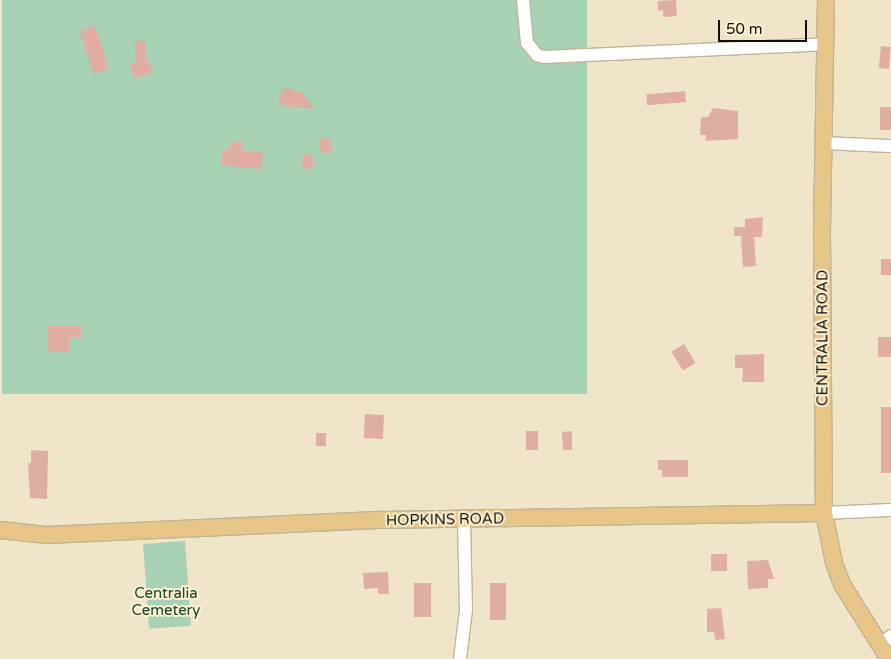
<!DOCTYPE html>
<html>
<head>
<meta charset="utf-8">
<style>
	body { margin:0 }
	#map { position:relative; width:891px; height:659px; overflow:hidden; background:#f0e5c6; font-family:"Varela Round",sans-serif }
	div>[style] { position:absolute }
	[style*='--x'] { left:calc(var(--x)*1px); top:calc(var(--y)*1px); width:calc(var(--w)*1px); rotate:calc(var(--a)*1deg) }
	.green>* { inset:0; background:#a6d1b2; transform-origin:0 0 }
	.building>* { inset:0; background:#e0ada1; transform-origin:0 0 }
	.roads { filter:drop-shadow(1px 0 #bfb497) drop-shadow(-1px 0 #bfb497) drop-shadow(0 1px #bfb497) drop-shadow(0 -1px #bfb497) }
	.minor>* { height:12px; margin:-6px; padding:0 6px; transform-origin:6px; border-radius:6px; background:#fff }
	.major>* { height:16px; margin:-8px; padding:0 8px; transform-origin:8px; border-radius:8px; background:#e7c588 }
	span { translate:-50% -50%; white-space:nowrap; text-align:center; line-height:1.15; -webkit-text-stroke:4px #fef2d3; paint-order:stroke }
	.street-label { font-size:15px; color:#110d04 }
	.park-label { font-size:15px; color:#134527 }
	.scale { position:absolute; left:718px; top:20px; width:89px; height:22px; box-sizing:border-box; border:2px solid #110d04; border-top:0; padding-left:6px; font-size:15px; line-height:18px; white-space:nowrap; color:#110d04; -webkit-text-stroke:4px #fef2d3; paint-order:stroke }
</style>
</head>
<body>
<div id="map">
	<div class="green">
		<div style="left:2px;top:0;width:585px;height:394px"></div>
		<div style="left:185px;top:541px;width:85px;height:42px;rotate:86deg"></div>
	</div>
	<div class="building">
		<div style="clip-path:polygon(676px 0,677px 16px,663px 17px,663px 10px,658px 11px,658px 1px)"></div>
		<div style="left:95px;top:26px;width:45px;height:16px;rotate:72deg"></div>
		<div style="clip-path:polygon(135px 41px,146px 41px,146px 60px,149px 59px,152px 74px,133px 78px,130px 64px,136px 62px)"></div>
		<div style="left:881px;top:46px;width:10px;height:22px;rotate:6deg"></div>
		<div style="clip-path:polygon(286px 88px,302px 92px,315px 109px,283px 106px,279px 102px,281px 92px)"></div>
		<div style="left:685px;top:91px;width:11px;height:39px;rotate:85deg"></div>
		<div style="left:880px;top:107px;width:11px;height:23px"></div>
		<div style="clip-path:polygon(713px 108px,738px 111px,738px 139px,706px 141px,706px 135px,700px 135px,701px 117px,708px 117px)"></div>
		<div style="left:320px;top:138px;width:12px;height:14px;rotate:5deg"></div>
		<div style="clip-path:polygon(231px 141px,243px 142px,242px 150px,263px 152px,261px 169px,221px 165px,223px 149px,230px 150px)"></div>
		<div style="left:303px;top:154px;width:11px;height:14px;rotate:5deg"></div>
		<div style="clip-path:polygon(763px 217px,762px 237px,754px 237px,756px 266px,743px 267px,741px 236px,734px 236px,734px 227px,745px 227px,745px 219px)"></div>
		<div style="left:881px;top:259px;width:10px;height:16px"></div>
		<div style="clip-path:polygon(48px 326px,81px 326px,81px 337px,69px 337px,69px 352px,48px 352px)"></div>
		<div style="left:878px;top:337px;width:13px;height:20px"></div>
		<div style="left:684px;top:344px;width:22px;height:15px;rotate:58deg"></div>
		<div style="clip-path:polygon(764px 354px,764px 382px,742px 382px,743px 368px,735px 368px,735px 355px)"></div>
		<div style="left:881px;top:407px;width:10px;height:66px"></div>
		<div style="left:365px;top:414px;width:19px;height:24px;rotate:3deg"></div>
		<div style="left:526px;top:431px;width:12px;height:19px"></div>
		<div style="clip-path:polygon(572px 431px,572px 450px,563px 450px,562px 432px)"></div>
		<div style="left:316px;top:433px;width:10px;height:13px"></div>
		<div style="clip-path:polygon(31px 450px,48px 451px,47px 499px,30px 498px,28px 463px,31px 463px)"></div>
		<div style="clip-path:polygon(658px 460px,688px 460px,688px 477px,662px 477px,662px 470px,658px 470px)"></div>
		<div style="left:711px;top:554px;width:16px;height:17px"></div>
		<div style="clip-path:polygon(768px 560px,774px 579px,768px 579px,768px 588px,748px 589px,747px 561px)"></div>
		<div style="clip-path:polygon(388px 572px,389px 594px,378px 594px,378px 588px,364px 589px,363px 573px)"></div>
		<div style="left:414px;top:583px;width:17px;height:34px"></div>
		<div style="left:490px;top:583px;width:16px;height:37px"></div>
		<div style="clip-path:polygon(721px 608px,725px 639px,715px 640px,714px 632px,707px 632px,707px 609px)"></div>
	</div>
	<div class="roads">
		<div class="minor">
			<div style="--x:523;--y:0;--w:43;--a:84.7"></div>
			<div style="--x:527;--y:43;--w:16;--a:50"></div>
			<div style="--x:537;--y:55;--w:7;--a:16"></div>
			<div style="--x:544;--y:57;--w:281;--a:-2.6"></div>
			<div style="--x:823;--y:143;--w:68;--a:2.5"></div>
			<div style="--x:824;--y:513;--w:67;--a:-2.6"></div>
			<div style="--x:880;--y:645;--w:14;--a:-39"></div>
			<div style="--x:460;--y:659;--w:49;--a:-83"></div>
			<div style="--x:466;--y:610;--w:91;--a:-91.3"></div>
		</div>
		<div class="major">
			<div style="--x:826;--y:0;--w:235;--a:91"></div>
			<div style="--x:822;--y:235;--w:278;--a:89.6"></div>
			<div style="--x:824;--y:513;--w:51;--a:78.7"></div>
			<div style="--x:834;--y:563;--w:25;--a:69"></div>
			<div style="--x:843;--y:586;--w:86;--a:57.8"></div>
			<div style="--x:0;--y:530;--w:47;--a:6.1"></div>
			<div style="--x:47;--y:535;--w:336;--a:-2.6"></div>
			<div style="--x:383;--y:520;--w:441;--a:-0.9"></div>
		</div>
	</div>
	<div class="street-label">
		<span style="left:823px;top:338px;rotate:-90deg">CENTRALIA ROAD</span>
		<span style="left:445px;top:520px;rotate:-1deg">HOPKINS ROAD</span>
	</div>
	<div class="park-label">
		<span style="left:166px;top:602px">Centralia<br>Cemetery</span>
	</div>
	<div class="scale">50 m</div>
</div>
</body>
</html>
